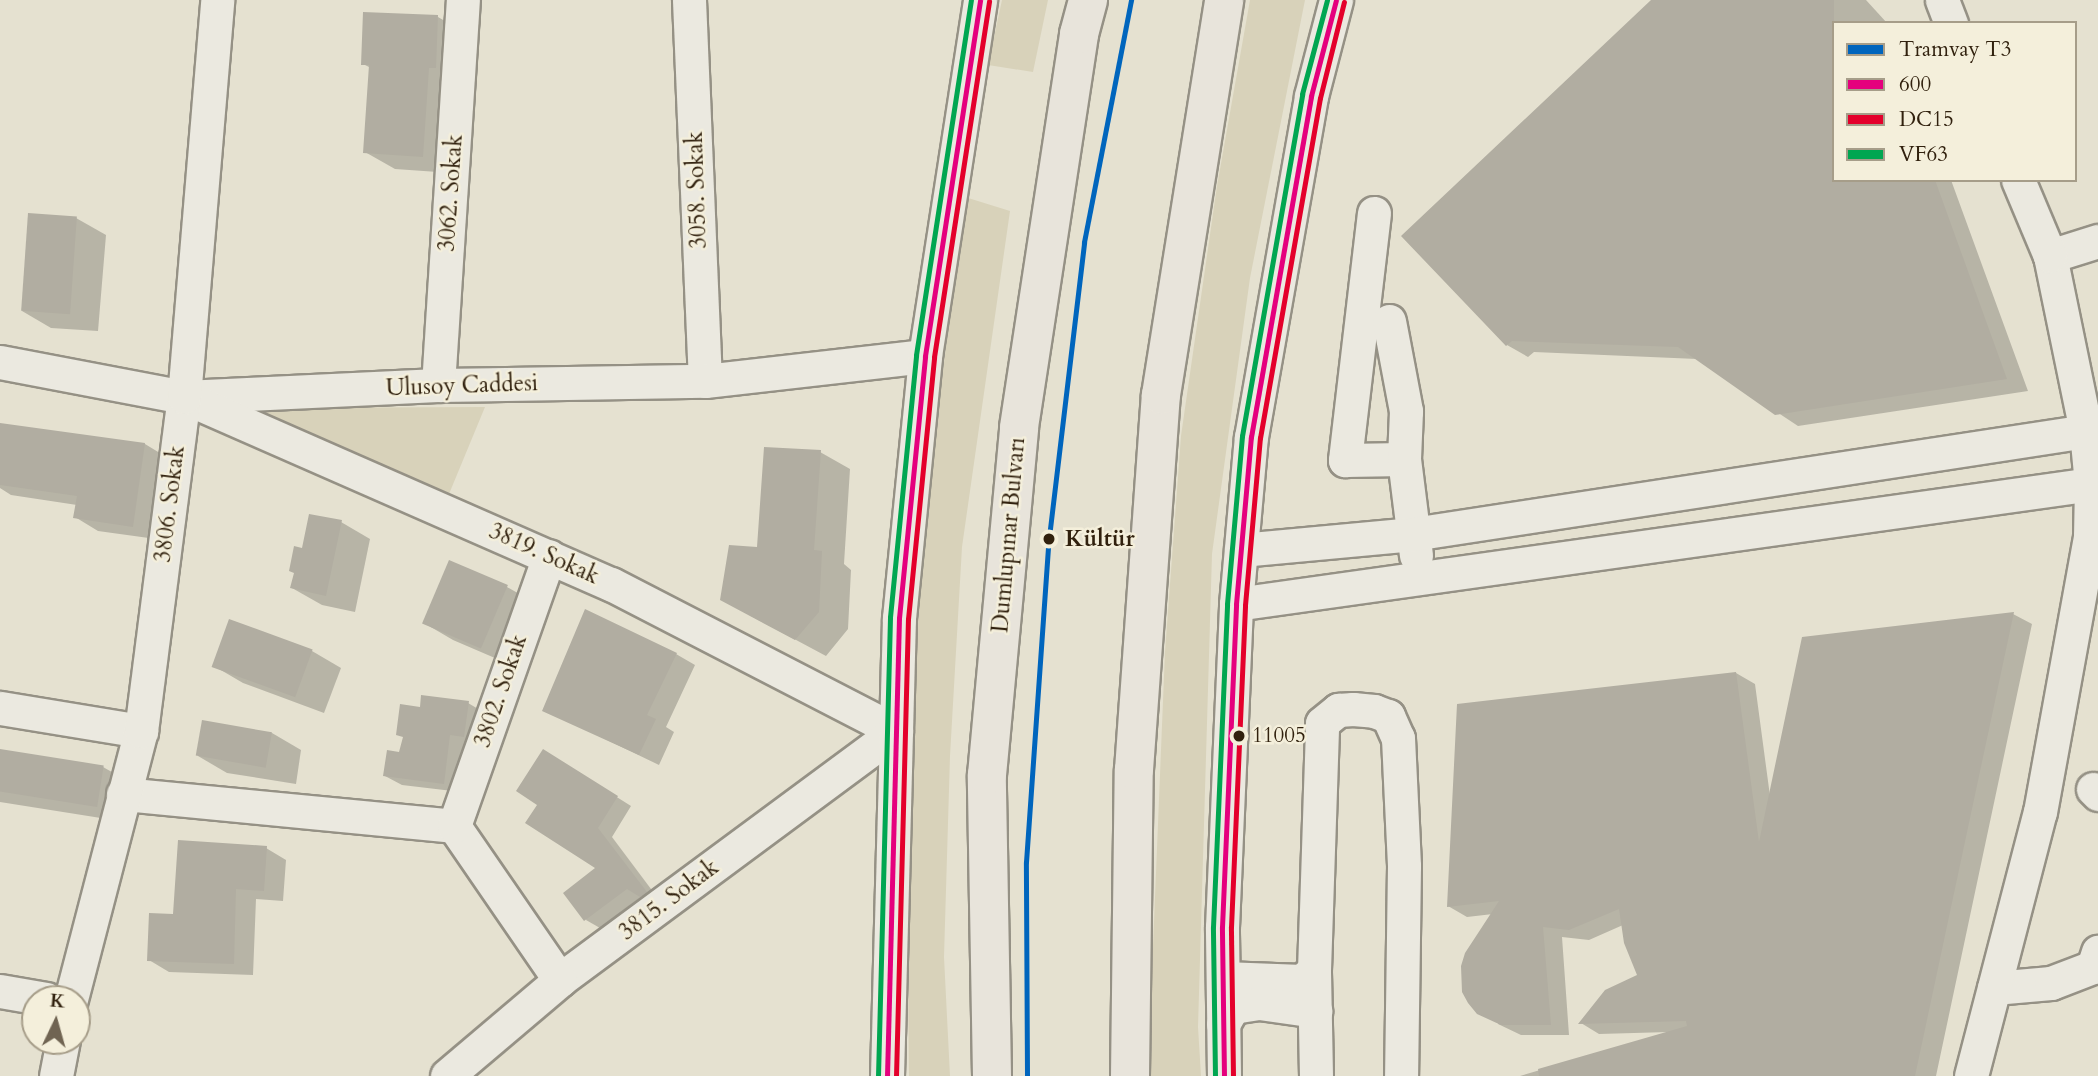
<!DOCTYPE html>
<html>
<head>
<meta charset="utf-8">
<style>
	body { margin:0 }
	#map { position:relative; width:2098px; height:1076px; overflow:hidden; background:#e5e1d0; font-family:Cardo,serif }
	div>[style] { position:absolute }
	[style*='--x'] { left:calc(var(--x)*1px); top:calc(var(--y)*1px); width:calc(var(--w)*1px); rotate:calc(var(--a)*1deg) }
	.green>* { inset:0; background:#d8d2ba }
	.shadow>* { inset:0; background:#0003 }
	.building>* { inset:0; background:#b1ada1; transform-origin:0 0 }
	.roads { filter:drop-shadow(2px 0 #959185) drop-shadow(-2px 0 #959185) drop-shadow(0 2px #959185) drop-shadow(0 -2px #959185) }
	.minor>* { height:33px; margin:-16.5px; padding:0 16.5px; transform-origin:16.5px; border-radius:16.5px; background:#ebe9e0 }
	.highway>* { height:38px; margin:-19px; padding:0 19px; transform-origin:19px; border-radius:19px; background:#e8e4db }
	.bus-1>* { height:5px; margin:-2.5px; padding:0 2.5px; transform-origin:2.5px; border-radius:2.5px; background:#e5007d }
	.bus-2>* { height:5px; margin:-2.5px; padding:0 2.5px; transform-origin:2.5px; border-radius:2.5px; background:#e4002b }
	.bus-3>* { height:5px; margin:-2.5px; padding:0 2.5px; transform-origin:2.5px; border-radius:2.5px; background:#00a651 }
	.tram-1>* { height:5px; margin:-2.5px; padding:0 2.5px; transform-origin:2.5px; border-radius:2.5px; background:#0065bd }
	.dots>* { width:19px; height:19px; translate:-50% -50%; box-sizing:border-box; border:4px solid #f4efdb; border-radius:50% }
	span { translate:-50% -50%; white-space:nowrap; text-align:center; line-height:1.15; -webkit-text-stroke:5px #f4efdb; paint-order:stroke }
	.bus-label { font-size:21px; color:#31210e }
	.left { translate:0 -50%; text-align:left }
	.street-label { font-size:23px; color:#31210e }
	.stop-label { font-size:23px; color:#31210e; font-weight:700 }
	.legend { position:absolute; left:1832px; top:21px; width:245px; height:161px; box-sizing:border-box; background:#f4efdb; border:2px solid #a69d89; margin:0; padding:9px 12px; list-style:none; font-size:21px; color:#31210e }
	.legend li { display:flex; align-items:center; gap:14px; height:35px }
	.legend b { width:35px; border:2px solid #a69d89 }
	.north { position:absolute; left:21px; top:985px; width:70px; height:70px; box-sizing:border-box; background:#f4efdb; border:2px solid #a69d89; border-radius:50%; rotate:5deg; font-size:19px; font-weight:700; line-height:28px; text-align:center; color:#31210e }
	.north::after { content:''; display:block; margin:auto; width:24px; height:32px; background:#706452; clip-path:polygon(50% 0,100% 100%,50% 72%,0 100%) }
</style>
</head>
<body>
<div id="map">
	<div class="green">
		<div style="clip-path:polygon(1002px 0,1048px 0,1033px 72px,988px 65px)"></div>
		<div style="clip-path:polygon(1250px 0,1305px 0,1250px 278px,1212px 554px,1198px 1027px,1201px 1076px,1151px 1076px,1152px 971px,1165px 652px,1181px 436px,1217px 186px)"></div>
		<div style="clip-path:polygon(965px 197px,1010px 211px,962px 547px,950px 756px,944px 957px,950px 1076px,909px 1076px,906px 774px,929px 480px)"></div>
		<div style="clip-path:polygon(485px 407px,449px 494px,256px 417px,259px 408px)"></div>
	</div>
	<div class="shadow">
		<div style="clip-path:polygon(1654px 0,1866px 0,1887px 23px,1834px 23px,1834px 180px,1951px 180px,2028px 391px,1798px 426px,1697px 359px,1534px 352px,1528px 357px,1507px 345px)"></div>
		<div style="clip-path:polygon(438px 17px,467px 34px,452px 173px,395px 169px,365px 152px,371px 68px,363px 64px)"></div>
		<div style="clip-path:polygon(76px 218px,106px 235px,98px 331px,51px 328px,22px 311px)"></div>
		<div style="clip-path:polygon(0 424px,145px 444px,168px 458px,156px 539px,98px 531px,75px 517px,77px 505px,11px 495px,0 488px)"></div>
		<div style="clip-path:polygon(820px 452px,850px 469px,844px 564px,851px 570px,848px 629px,826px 656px,751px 616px,759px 549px)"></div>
		<div style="clip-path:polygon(341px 522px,370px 539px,355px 612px,322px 605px,292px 588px,304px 550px)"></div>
		<div style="clip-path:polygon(450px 562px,507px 587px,537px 604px,511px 665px,453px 640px,424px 623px)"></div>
		<div style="clip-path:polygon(2013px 614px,2032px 624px,1936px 1076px,1520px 1076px,1669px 1032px,1599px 1034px,1581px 1023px,1639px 975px,1623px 925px,1589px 940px,1562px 937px,1569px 1035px,1521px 1035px,1498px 1024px,1493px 914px,1467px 917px,1448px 906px,1736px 673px,1755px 684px,1770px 796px)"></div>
		<div style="clip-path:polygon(230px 621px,312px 651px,341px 668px,324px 713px,243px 683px,214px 666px)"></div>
		<div style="clip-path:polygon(676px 654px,695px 665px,666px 727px,674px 732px,659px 765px,545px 710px)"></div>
		<div style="clip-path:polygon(468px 703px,485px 713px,461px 792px,402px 785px,385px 776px,400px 754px,421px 709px)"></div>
		<div style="clip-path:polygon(272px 733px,301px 750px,296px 784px,227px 773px,198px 756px)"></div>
		<div style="clip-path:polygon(0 751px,103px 767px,133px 784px,126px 822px,0 802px)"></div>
		<div style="clip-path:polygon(558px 760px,631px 806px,612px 837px,660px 901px,656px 904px,642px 896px,600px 928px,586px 920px,598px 868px,539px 804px)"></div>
		<div style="clip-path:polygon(266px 848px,286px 860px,283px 901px,256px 899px,253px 975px,169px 972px,149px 960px)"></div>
	</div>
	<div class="building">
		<div style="clip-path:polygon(1651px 0,1834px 0,1834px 180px,1935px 180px,2007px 379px,1775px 415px,1678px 347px,1512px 341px,1506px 346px,1401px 236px)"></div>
		<div style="clip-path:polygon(363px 12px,438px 15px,436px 68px,429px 68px,423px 157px,363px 153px,369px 65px,361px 65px)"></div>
		<div style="left:28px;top:213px;width:49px;height:98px;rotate:4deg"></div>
		<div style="clip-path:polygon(0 423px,145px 443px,133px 527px,73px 518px,77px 496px,0 485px)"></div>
		<div style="clip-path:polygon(764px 447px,821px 450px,814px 550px,822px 551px,819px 612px,795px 640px,720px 600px,729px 545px,757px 547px)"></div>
		<div style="clip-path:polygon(309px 514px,342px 520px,326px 596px,290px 588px,294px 573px,289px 571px,294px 546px,302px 548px)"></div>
		<div style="left:449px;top:560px;width:64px;height:69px;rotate:23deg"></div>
		<div style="clip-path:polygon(585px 609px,677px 653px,647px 715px,656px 719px,639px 755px,542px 711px)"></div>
		<div style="clip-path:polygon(2014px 612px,1915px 1076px,1539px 1076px,1538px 1069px,1687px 1026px,1686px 1021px,1578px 1024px,1605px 990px,1637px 975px,1624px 943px,1619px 909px,1569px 930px,1543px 927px,1551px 1025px,1501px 1025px,1477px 1014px,1468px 1003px,1462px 992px,1461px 966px,1465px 953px,1499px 901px,1447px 907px,1457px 704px,1736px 672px,1759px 842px,1802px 637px)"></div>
		<div style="left:229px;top:619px;width:89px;height:51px;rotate:20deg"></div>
		<div style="clip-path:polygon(421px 695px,469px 701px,464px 737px,450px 735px,444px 784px,383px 776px,387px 750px,399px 752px,403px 737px,396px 735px,400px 704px,420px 707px)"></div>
		<div style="left:202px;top:720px;width:71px;height:36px;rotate:10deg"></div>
		<div style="left:0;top:749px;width:105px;height:42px;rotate:9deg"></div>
		<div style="clip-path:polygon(543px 749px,618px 796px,598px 828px,647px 892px,640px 897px,627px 889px,584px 921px,563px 893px,595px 868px,525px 823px,537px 805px,516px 791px)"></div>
		<div style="clip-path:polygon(178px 840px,267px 846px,264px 891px,236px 889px,234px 964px,147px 961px,149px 913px,173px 914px)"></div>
	</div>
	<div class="roads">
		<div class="minor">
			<div style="--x:689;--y:0;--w:381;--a:87.6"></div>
			<div style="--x:1942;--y:0;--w:25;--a:69"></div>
			<div style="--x:1374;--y:213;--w:249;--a:96.7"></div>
			<div style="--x:1345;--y:460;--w:59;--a:-1"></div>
			<div style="--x:1404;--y:459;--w:97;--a:82.9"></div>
			<div style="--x:2050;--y:256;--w:50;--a:-17.4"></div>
			<div style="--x:1389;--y:321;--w:92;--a:79.3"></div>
			<div style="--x:1406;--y:411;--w:48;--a:92.4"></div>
			<div style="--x:0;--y:362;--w:187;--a:10.8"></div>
			<div style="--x:184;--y:397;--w:254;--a:-2.7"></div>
			<div style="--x:438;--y:385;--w:267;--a:-0.9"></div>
			<div style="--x:705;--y:381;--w:221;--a:-6.5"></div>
			<div style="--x:438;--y:385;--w:386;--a:-86.3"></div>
			<div style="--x:184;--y:397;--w:466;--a:23.7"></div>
			<div style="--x:611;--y:584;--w:321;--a:27.3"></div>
			<div style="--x:896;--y:731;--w:418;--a:143.5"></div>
			<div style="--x:560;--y:980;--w:148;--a:139.7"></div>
			<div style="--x:1241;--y:550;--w:173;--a:-5.3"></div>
			<div style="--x:1413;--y:534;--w:681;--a:-8.7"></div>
			<div style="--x:1236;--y:604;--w:863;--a:-7.99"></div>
			<div style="--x:0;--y:708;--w:143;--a:9.3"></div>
			<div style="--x:2093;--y:789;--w:7;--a:45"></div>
			<div style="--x:123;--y:794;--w:333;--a:5.5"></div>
			<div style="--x:454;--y:826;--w:187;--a:55.5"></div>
			<div style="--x:454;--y:826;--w:286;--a:-70.6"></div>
			<div style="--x:1223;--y:978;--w:79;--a:2.2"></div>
			<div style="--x:1302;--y:981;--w:16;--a:-43"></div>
			<div style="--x:1994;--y:988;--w:57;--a:-5"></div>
			<div style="--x:2051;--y:983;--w:45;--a:-20.9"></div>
			<div style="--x:2093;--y:967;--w:16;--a:-72"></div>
			<div style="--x:0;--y:991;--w:47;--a:9.9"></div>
			<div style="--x:71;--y:999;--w:277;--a:-75.4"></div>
			<div style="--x:141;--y:731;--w:337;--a:-82.7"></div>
			<div style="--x:184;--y:397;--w:398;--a:-85.2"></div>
			<div style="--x:1223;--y:1024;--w:20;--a:-60"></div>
			<div style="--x:1233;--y:1007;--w:26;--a:-9"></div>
			<div style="--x:1259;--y:1003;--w:57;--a:8.1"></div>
			<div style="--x:56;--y:1076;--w:36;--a:-79"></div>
			<div style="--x:887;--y:1076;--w:458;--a:-88.5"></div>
			<div style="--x:899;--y:618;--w:263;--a:-84.3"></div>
			<div style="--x:925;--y:356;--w:360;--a:-81.2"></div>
			<div style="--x:1224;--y:1076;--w:149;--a:-90.8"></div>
			<div style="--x:1222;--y:927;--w:323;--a:-87.5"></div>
			<div style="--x:1236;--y:604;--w:168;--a:-84.9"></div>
			<div style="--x:1251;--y:437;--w:346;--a:-80"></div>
			<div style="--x:1311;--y:96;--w:99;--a:-75.4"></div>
			<div style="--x:1316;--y:1076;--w:106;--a:-91.1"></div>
			<div style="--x:1314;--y:970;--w:247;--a:-88.1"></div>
			<div style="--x:1322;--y:723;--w:21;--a:-39"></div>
			<div style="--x:1338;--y:710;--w:15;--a:-4"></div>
			<div style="--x:1353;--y:709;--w:21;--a:5"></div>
			<div style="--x:1374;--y:711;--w:15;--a:20"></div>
			<div style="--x:1388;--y:716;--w:24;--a:66"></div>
			<div style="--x:1398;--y:738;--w:128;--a:87.3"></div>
			<div style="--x:1404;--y:866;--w:210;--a:90.8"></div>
			<div style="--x:1971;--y:1076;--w:273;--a:-75.4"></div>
			<div style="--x:2040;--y:812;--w:280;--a:-79.7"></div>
			<div style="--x:2090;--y:537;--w:53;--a:-88.9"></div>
			<div style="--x:2091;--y:484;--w:53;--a:-95.4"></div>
			<div style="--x:2086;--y:431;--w:179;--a:-101.6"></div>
			<div style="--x:2050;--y:256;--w:82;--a:-112.8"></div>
		</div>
		<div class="highway">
			<div style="--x:992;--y:1076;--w:301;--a:-91"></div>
			<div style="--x:987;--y:775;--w:349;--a:-84.7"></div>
			<div style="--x:1019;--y:427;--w:398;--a:-81.3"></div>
			<div style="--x:1079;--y:34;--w:35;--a:-75"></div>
			<div style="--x:1130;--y:1076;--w:306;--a:-89.3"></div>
			<div style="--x:1134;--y:770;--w:376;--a:-85.9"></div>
			<div style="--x:1161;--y:395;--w:400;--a:-80.9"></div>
		</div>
	</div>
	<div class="bus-1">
		<div style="--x:887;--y:1076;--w:458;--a:-88.5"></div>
		<div style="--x:899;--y:618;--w:263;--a:-84.3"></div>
		<div style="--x:925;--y:356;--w:360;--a:-81.2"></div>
		<div style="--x:1224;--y:1076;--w:149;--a:-90.8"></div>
		<div style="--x:1222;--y:927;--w:323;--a:-87.5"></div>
		<div style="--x:1236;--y:604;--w:168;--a:-84.9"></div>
		<div style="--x:1251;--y:437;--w:346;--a:-80"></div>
		<div style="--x:1311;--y:96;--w:99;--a:-75.4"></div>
	</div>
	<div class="bus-2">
		<div style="--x:896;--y:1076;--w:457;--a:-88.5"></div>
		<div style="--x:908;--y:619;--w:263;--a:-84.3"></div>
		<div style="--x:934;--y:357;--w:360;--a:-81.2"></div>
		<div style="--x:1233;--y:1076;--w:149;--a:-90.8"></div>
		<div style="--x:1231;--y:927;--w:322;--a:-87.5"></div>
		<div style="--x:1245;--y:605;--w:168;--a:-84.9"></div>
		<div style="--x:1260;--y:438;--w:345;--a:-80"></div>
		<div style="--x:1320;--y:98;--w:99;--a:-76"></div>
	</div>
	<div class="bus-3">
		<div style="--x:878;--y:1076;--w:459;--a:-88.5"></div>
		<div style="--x:890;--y:617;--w:263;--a:-84.3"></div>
		<div style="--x:916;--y:355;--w:359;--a:-81.2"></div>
		<div style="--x:1215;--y:1076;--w:149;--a:-90.8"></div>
		<div style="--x:1213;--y:927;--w:323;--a:-87.5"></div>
		<div style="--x:1227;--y:604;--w:169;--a:-84.9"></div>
		<div style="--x:1242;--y:436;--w:347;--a:-80"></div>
		<div style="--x:1302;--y:94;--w:97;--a:-75.1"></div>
	</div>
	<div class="tram-1">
		<div style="--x:1027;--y:1076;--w:214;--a:-90.3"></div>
		<div style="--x:1026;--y:862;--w:326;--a:-86"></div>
		<div style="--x:1049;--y:537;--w:297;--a:-83.2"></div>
		<div style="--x:1084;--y:242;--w:247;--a:-79"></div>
	</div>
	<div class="dots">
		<div style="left:1049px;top:539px;background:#31210e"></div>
		<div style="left:1239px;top:736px;background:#31210e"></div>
	</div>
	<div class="bus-label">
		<span class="left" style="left:1252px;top:736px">11005</span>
	</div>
	<div class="street-label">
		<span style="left:697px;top:190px;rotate:-92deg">3058. Sokak</span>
		<span style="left:451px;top:193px;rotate:-86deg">3062. Sokak</span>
		<span style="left:462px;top:386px;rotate:-2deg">Ulusoy Caddesi</span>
		<span style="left:170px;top:504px;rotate:-83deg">3806. Sokak</span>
		<span style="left:1009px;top:535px;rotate:-85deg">Dumlupınar Bulvarı</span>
		<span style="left:544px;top:554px;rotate:24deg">3819. Sokak</span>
		<span style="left:501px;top:691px;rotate:-71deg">3802. Sokak</span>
		<span style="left:669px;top:900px;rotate:-37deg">3815. Sokak</span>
	</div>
	<div class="stop-label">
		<span class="left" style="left:1065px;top:539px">Kültür</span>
	</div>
	<ul class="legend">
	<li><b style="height:9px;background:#0065bd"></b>Tramvay T3</li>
	<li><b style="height:9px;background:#e5007d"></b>600</li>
	<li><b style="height:9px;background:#e4002b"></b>DC15</li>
	<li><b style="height:9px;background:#00a651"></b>VF63</li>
	</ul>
	<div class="north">K</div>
</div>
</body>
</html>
